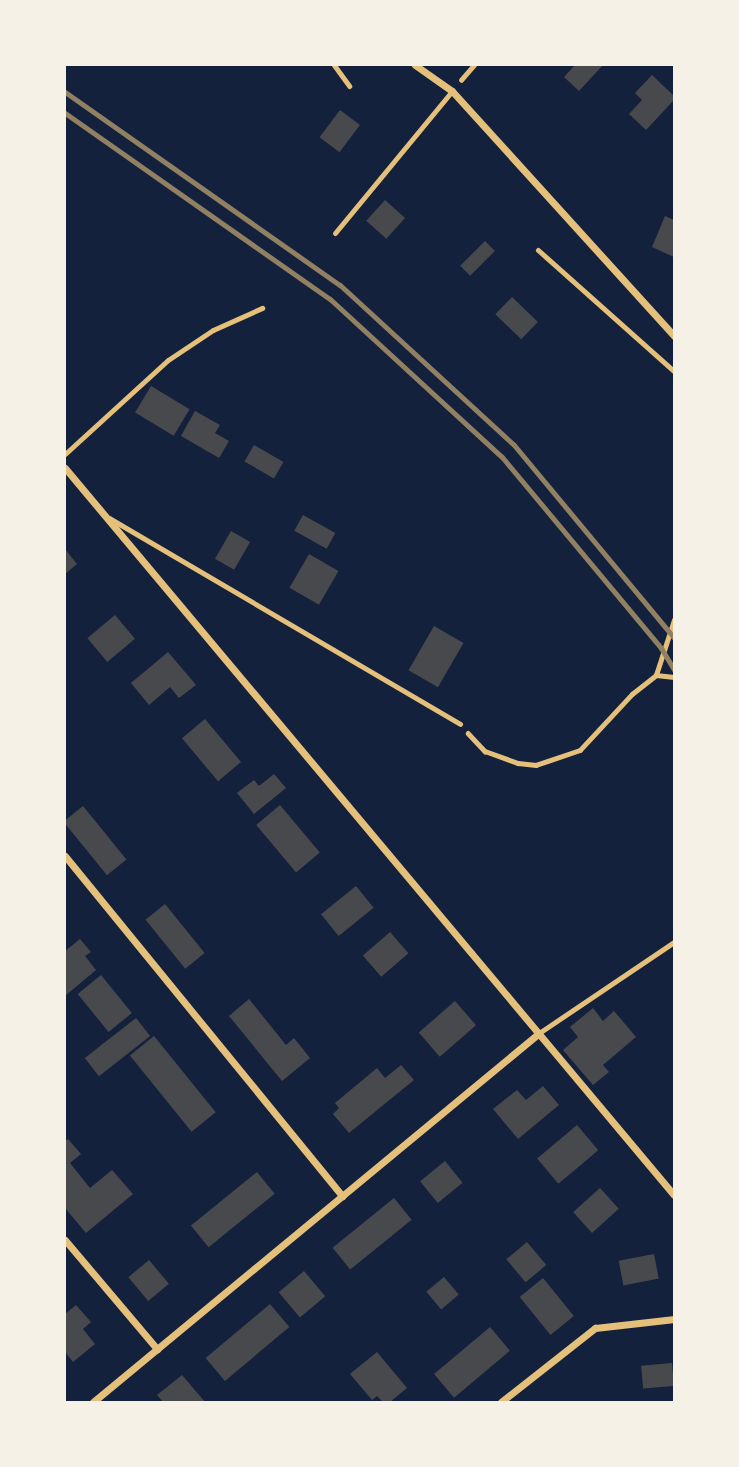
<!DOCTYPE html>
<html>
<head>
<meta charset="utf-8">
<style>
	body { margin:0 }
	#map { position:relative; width:739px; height:1467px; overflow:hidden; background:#14213d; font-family:Overpass,sans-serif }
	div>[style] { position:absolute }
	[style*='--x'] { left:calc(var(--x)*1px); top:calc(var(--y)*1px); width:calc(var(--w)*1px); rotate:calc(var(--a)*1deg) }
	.building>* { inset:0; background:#48494c; transform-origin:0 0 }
	.path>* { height:4.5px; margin:-2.25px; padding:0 2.25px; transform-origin:2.25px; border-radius:2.25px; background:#e5c07b }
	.service>* { height:5px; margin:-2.5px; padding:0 2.5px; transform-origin:2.5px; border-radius:2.5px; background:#e5c07b }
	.minor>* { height:7px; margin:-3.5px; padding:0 3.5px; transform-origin:3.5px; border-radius:3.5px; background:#e5c07b }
	.rail>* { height:5px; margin:-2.5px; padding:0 2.5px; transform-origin:2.5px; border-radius:2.5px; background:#918062 }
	span { translate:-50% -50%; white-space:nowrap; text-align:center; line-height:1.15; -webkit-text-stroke:5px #f6f1e7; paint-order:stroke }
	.frame { position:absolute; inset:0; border:66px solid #f6f1e7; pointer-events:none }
</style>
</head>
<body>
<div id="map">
	<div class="building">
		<div style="clip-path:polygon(575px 65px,603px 65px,579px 91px,564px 77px)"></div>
		<div style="clip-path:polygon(652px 75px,674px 96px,674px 100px,646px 130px,629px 114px,642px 100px,635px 93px)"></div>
		<div style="left:340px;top:110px;width:25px;height:34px;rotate:37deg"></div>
		<div style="left:385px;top:200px;width:27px;height:28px;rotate:42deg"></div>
		<div style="clip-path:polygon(665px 216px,674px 220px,674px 257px,652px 247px)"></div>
		<div style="left:485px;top:241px;width:14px;height:35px;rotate:45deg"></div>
		<div style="left:512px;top:297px;width:36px;height:24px;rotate:44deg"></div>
		<div style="left:151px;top:386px;width:45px;height:31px;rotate:31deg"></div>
		<div style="clip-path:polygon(195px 411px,220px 425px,215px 433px,229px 441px,219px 458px,181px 436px)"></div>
		<div style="left:254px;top:445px;width:34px;height:19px;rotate:30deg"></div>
		<div style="left:303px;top:515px;width:37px;height:18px;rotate:29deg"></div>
		<div style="left:231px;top:531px;width:22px;height:32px;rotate:30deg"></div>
		<div style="clip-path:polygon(65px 549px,77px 564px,65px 574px)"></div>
		<div style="left:309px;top:554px;width:34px;height:39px;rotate:30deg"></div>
		<div style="left:115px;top:615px;width:31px;height:36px;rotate:50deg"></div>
		<div style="left:434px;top:626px;width:34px;height:51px;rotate:30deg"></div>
		<div style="clip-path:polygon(168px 652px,196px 685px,179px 698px,170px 687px,149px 705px,131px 683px)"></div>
		<div style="left:205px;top:719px;width:56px;height:30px;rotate:50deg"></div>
		<div style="clip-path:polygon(274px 774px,286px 788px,254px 814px,237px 793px,254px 780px,259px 786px)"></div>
		<div style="left:280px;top:805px;width:62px;height:31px;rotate:50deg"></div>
		<div style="left:83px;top:806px;width:69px;height:25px;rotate:51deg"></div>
		<div style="left:356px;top:886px;width:28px;height:45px;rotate:51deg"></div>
		<div style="left:165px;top:904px;width:63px;height:25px;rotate:51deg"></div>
		<div style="left:390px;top:932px;width:28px;height:36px;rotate:49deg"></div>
		<div style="clip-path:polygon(80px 939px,91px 952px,85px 956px,96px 970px,65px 996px,65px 951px)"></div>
		<div style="left:101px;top:975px;width:49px;height:30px;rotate:51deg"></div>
		<div style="clip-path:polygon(249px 999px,286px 1045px,294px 1038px,310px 1058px,282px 1081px,229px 1016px)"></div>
		<div style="left:455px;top:1001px;width:32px;height:48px;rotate:49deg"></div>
		<div style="clip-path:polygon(593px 1008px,603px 1021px,614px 1011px,636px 1037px,603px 1065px,609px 1072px,593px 1085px,563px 1050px,578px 1037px,570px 1027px)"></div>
		<div style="left:136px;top:1018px;width:23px;height:65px;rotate:52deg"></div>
		<div style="left:154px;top:1036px;width:98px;height:31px;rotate:51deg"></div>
		<div style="clip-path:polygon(401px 1065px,414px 1080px,349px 1133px,333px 1114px,339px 1108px,335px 1103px,377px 1068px,385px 1078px)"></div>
		<div style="clip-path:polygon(543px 1086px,559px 1105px,518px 1139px,493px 1109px,517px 1090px,526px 1100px)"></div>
		<div style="left:577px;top:1125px;width:33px;height:52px;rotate:50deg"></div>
		<div style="clip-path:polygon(68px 1139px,81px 1154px,70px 1163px,90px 1188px,112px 1170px,133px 1194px,86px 1233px,65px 1208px,65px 1141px)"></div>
		<div style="left:445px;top:1161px;width:28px;height:32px;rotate:51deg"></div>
		<div style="left:257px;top:1172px;width:28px;height:85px;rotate:51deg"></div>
		<div style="left:600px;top:1188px;width:28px;height:36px;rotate:48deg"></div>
		<div style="left:394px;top:1198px;width:28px;height:79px;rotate:51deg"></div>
		<div style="left:527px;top:1242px;width:30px;height:27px;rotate:50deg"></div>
		<div style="left:654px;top:1254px;width:25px;height:36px;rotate:79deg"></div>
		<div style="left:149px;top:1260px;width:31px;height:27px;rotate:50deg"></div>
		<div style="left:304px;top:1271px;width:33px;height:33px;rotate:50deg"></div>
		<div style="left:444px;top:1277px;width:23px;height:23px;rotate:50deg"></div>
		<div style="left:543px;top:1278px;width:49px;height:30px;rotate:51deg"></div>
		<div style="left:270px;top:1304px;width:30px;height:84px;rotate:50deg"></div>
		<div style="clip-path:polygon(76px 1305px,91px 1322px,83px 1329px,95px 1344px,73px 1362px,65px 1352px,65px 1314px)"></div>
		<div style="left:490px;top:1327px;width:31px;height:73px;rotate:50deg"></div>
		<div style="clip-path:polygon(377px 1352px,407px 1388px,390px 1402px,383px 1402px,377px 1396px,372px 1400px,350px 1374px)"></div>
		<div style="left:672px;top:1363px;width:23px;height:31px;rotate:85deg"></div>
		<div style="clip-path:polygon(182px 1375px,205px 1402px,163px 1402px,157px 1395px)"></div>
	</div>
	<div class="path">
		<div style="--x:461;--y:80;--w:20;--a:-49"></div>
		<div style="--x:656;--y:675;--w:18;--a:6"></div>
		<div style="--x:468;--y:733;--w:25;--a:47"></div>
		<div style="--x:485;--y:751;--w:35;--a:20"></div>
		<div style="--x:518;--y:763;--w:18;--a:6"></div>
		<div style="--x:536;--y:765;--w:46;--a:-18.8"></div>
		<div style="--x:580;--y:750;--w:76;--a:-47.1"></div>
		<div style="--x:632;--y:694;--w:31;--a:-38"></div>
		<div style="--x:656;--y:675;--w:58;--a:-71.9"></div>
	</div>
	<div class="service">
		<div style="--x:334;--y:65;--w:26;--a:54"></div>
		<div style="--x:335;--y:233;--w:184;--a:-50.5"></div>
		<div style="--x:538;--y:250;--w:182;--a:41.7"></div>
		<div style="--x:65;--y:454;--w:139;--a:-42.4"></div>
		<div style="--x:168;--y:360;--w:54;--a:-33.7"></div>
		<div style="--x:213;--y:330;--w:54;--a:-24.2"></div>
		<div style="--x:109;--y:518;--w:407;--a:30.4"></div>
		<div style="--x:539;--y:1033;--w:163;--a:-34"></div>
	</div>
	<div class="minor">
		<div style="--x:415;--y:65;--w:45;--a:35.1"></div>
		<div style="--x:452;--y:91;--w:331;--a:47.8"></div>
		<div style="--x:65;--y:468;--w:948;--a:50.05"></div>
		<div style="--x:65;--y:856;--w:439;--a:50.8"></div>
		<div style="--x:65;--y:1240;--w:143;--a:49.8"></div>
		<div style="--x:93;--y:1402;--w:579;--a:-39.6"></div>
		<div style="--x:501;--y:1402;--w:120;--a:-38.2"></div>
		<div style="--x:595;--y:1328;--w:80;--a:-6.5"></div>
	</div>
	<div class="rail">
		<div style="--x:65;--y:92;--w:336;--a:35.1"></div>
		<div style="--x:340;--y:285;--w:236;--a:42.6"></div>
		<div style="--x:514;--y:445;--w:251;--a:50.3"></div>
		<div style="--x:65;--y:113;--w:324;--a:35.1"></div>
		<div style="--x:330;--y:299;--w:234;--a:42.6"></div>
		<div style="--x:502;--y:457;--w:249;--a:50.2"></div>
		<div style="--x:661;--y:648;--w:26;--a:59"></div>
	</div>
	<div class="frame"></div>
</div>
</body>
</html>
